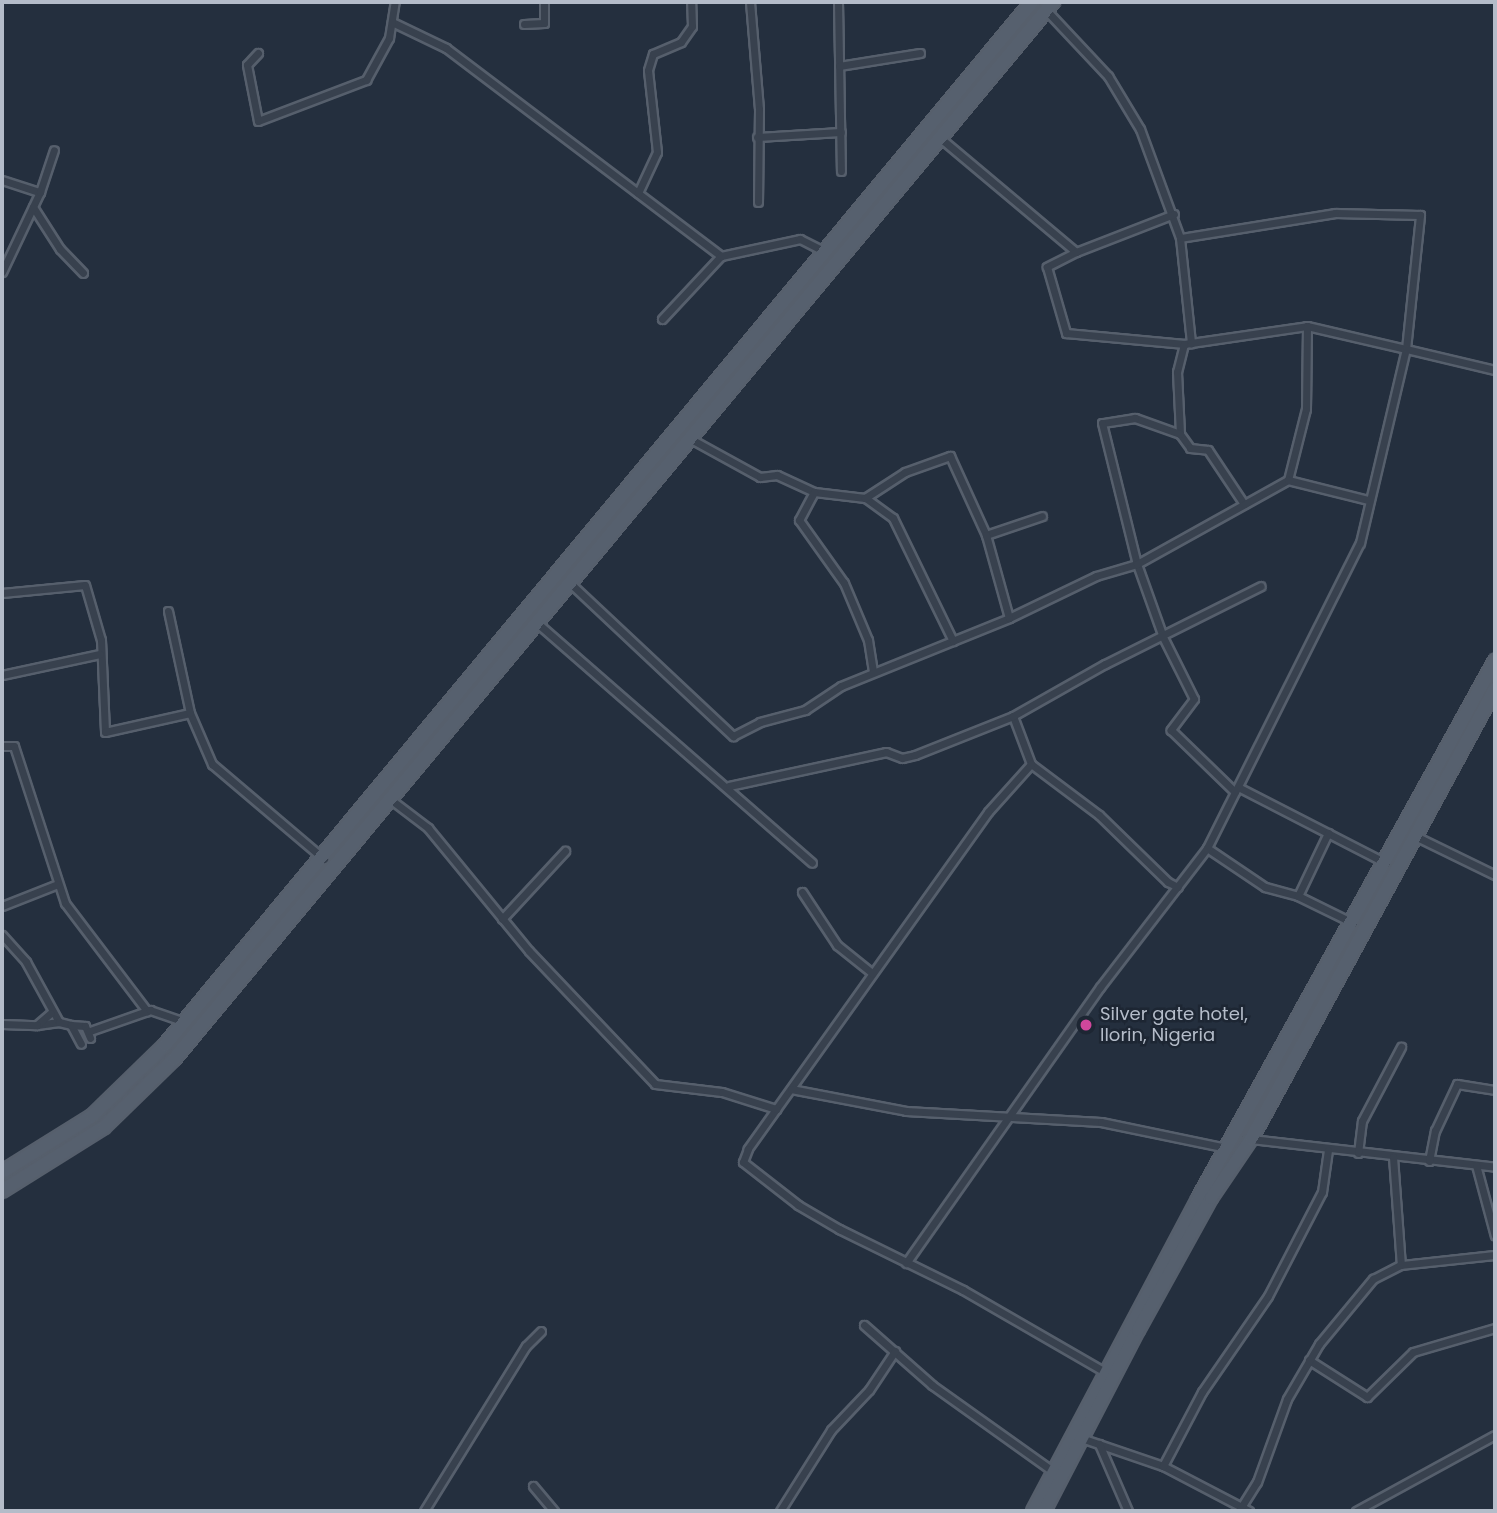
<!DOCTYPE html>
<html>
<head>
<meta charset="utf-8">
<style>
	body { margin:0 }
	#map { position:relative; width:1497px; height:1513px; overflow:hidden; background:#242f3e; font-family:Poppins,sans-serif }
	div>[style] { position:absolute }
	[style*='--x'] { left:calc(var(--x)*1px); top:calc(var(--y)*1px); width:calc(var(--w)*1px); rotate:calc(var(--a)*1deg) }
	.roads { filter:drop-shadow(2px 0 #565f6c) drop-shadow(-2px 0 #565f6c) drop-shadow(0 2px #565f6c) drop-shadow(0 -2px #565f6c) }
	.street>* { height:7px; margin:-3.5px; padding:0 3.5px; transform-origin:3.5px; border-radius:3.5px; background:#38414e }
	.primary>* { height:12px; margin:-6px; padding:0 6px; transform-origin:6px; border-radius:6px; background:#56606e }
	.dots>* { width:19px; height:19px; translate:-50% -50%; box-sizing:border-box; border:4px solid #1d2633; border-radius:50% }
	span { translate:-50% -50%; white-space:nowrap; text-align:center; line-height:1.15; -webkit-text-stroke:5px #1d2633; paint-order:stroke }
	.poi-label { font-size:18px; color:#b4bcc9 }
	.left { translate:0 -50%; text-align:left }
	.frame { position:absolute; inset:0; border:4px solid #b4bcc9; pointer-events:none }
</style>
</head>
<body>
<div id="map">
	<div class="roads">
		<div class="street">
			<div style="--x:750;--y:2;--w:107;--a:85.2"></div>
			<div style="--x:759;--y:109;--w:93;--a:90.6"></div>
			<div style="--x:838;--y:2;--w:169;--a:89"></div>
			<div style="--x:1046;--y:10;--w:91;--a:46.8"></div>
			<div style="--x:1108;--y:76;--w:62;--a:58.9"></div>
			<div style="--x:1140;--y:129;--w:116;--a:69.8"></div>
			<div style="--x:1180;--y:238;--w:106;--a:84"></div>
			<div style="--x:392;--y:22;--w:60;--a:25.7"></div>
			<div style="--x:446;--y:48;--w:345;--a:37.1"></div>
			<div style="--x:524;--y:24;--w:20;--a:-3"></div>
			<div style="--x:544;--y:23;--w:21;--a:-90"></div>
			<div style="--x:258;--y:53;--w:16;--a:133"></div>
			<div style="--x:247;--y:65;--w:57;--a:78.9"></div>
			<div style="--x:258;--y:121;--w:116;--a:-20.8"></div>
			<div style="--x:366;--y:80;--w:48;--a:-61.3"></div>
			<div style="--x:389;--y:38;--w:36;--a:-81"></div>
			<div style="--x:839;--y:66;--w:82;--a:-9.1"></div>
			<div style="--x:757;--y:137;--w:84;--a:-3.4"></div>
			<div style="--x:939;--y:137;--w:179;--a:40"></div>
			<div style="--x:1076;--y:252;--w:105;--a:-21.2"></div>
			<div style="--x:2;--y:180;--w:40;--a:18"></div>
			<div style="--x:638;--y:193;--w:45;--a:-65.1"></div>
			<div style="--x:657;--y:152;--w:82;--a:-96.3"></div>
			<div style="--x:648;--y:70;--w:17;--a:-73"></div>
			<div style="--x:653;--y:54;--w:30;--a:-23"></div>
			<div style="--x:681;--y:42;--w:19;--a:-55"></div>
			<div style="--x:692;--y:26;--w:24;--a:-92"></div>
			<div style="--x:33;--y:207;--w:50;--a:57.3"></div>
			<div style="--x:60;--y:249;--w:33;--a:46"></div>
			<div style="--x:1076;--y:252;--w:33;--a:153"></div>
			<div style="--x:1047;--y:267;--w:69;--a:73.9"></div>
			<div style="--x:1066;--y:333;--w:119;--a:5.3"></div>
			<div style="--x:1184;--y:344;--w:124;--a:-8.3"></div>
			<div style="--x:1307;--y:326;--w:102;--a:13.1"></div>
			<div style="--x:1406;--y:349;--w:135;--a:-84"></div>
			<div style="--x:1420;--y:215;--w:85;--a:-178.7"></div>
			<div style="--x:1335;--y:213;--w:157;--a:170.8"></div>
			<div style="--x:2;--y:272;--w:89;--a:-64.6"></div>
			<div style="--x:40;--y:192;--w:44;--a:-71.6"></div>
			<div style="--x:662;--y:319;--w:86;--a:-46.9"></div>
			<div style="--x:721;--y:256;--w:81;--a:-12.1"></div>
			<div style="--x:800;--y:239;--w:28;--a:27"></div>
			<div style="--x:1184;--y:344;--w:29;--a:104"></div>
			<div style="--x:1177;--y:372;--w:62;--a:87.2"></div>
			<div style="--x:1180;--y:434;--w:17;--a:54"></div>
			<div style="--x:1190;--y:448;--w:18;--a:6"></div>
			<div style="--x:1208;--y:450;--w:65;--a:56.3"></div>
			<div style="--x:1180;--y:434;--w:48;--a:-160.4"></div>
			<div style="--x:1135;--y:418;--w:33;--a:171"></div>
			<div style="--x:1102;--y:423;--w:145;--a:76.1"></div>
			<div style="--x:1137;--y:564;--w:77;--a:70.4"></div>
			<div style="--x:1163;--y:637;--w:69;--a:63.4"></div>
			<div style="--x:1194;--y:699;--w:39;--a:127"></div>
			<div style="--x:1171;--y:730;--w:89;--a:44.1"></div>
			<div style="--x:689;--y:438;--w:81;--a:28.8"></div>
			<div style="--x:760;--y:477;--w:17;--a:-7"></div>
			<div style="--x:777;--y:475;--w:41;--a:24.7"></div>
			<div style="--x:1288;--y:480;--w:73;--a:-75.8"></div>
			<div style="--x:1306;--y:409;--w:83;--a:-89.3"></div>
			<div style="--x:865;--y:498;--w:51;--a:-173.3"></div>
			<div style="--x:814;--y:492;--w:32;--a:118"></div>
			<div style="--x:799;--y:520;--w:77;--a:54.5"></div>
			<div style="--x:844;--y:583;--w:62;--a:67.2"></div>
			<div style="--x:868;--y:640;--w:32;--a:81"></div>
			<div style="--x:986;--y:535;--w:59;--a:-18.7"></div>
			<div style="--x:570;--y:583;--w:224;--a:43.2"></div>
			<div style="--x:733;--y:736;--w:30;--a:-27"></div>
			<div style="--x:760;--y:722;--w:47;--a:-14.9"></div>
			<div style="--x:805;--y:710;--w:43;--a:-33.7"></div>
			<div style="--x:841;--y:686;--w:181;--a:-22"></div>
			<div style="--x:1009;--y:618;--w:97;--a:-25.8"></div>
			<div style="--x:1096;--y:576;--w:43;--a:-16.3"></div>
			<div style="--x:1137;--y:564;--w:173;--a:-29.1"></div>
			<div style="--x:1288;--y:480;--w:82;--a:14"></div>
			<div style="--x:2;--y:593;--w:83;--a:-5.5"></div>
			<div style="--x:85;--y:585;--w:57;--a:73.8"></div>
			<div style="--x:101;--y:640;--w:92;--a:87.5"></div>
			<div style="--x:105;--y:732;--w:87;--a:-12.6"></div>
			<div style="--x:190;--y:713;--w:56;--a:66.7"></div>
			<div style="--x:212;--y:764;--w:147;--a:40.3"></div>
			<div style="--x:168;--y:611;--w:104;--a:77.8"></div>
			<div style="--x:536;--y:622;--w:366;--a:41.1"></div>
			<div style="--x:953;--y:641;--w:137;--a:-116"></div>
			<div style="--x:893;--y:518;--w:34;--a:-144"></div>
			<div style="--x:865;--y:498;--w:48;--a:-33"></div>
			<div style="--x:905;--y:472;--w:48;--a:-19.6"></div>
			<div style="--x:950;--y:456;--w:87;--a:65.5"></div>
			<div style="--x:986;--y:535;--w:86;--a:74.5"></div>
			<div style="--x:2;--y:675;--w:100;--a:-12.1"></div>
			<div style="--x:1013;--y:716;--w:51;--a:69.4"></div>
			<div style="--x:1031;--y:764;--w:85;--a:36.9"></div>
			<div style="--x:1099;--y:815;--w:96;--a:44.2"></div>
			<div style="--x:1168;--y:882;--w:11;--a:27"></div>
			<div style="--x:2;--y:746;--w:12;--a:0"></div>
			<div style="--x:14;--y:746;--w:165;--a:72"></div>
			<div style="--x:65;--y:903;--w:136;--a:52.8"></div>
			<div style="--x:1031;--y:764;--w:64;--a:131.9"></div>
			<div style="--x:988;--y:812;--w:414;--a:125.5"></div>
			<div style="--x:748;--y:1149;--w:14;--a:111"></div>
			<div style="--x:743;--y:1162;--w:70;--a:38"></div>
			<div style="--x:798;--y:1205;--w:48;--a:30.3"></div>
			<div style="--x:839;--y:1229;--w:138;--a:26.2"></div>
			<div style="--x:963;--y:1290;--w:164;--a:30"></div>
			<div style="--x:729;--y:786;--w:161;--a:-12.2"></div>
			<div style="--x:886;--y:752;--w:17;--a:21"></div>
			<div style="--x:902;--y:758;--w:13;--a:-13"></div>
			<div style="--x:915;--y:755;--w:105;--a:-21.7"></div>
			<div style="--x:1013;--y:716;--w:106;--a:-29.5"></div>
			<div style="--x:1105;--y:664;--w:174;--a:-26.6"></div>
			<div style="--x:1238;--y:787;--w:166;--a:27.2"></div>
			<div style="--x:390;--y:799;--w:48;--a:37.3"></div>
			<div style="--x:428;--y:828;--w:159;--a:50.6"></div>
			<div style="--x:529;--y:951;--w:183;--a:46.5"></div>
			<div style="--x:655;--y:1084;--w:67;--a:6.8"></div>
			<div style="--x:722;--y:1092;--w:57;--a:17.5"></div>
			<div style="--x:1415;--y:836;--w:89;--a:26"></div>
			<div style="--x:1207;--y:848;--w:70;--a:33.9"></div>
			<div style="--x:1265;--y:887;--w:34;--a:15"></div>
			<div style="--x:1298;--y:896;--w:70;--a:-64.5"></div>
			<div style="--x:802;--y:892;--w:64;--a:56.6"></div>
			<div style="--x:837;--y:945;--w:45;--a:38.7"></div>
			<div style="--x:1298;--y:896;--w:61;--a:26.1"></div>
			<div style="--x:2;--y:906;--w:60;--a:-21.4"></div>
			<div style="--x:502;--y:919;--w:93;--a:-47.2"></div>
			<div style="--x:2;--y:935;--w:36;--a:48"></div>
			<div style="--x:26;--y:962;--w:68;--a:61.2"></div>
			<div style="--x:59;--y:1022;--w:22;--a:172"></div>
			<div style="--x:37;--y:1025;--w:18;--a:-41"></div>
			<div style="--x:59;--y:1022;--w:12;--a:14"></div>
			<div style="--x:71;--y:1025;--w:21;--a:62"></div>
			<div style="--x:2;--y:1024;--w:35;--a:2"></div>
			<div style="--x:71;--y:1025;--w:14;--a:4"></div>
			<div style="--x:85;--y:1026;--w:13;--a:67"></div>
			<div style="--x:90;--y:1031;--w:64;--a:-19.3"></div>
			<div style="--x:150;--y:1010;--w:37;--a:19"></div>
			<div style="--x:791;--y:1089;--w:117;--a:10.8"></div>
			<div style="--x:906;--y:1111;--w:195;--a:3.2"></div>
			<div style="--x:1101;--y:1122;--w:129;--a:11.7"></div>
			<div style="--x:1251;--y:1139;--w:246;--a:6.5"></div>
			<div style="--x:1358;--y:1153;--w:32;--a:-83"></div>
			<div style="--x:1362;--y:1121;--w:84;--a:-62.2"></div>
			<div style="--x:1393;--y:1157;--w:108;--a:85.8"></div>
			<div style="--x:1429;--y:1161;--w:31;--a:-79"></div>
			<div style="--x:1435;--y:1131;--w:52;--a:-64.9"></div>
			<div style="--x:1457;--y:1084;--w:36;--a:9"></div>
			<div style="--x:1476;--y:1165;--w:73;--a:75"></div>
			<div style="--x:906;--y:1263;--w:337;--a:-54.9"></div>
			<div style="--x:1100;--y:987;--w:175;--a:-52.4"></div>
			<div style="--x:1207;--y:848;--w:341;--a:-63.4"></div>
			<div style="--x:1360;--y:543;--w:199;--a:-76.7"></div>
			<div style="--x:1406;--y:349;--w:91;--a:13.3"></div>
			<div style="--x:864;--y:1325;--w:91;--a:41.4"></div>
			<div style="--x:932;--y:1385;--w:150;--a:35.5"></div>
			<div style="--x:1309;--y:1360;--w:69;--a:32.5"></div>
			<div style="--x:1367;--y:1397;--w:64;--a:-44.4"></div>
			<div style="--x:1413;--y:1352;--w:85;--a:-16.3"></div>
			<div style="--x:1081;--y:1438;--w:87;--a:18.9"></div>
			<div style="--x:1163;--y:1466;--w:97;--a:27.6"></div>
			<div style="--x:1099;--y:1444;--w:73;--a:66.6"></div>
			<div style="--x:1163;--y:1466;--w:84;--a:-62.2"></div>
			<div style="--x:1202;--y:1392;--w:116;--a:-55.5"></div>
			<div style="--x:1268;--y:1296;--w:117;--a:-62.6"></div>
			<div style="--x:1322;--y:1192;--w:42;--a:-81.9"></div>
			<div style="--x:533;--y:1486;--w:33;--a:50"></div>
			<div style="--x:1240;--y:1509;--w:32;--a:-58"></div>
			<div style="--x:1257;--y:1482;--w:88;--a:-70.1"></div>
			<div style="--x:1287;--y:1399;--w:64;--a:-59.8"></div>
			<div style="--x:1319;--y:1344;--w:85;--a:-50.3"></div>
			<div style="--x:1373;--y:1279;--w:31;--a:-27"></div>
			<div style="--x:1401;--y:1265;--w:95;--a:-6.1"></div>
			<div style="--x:424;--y:1511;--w:194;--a:-58.3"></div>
			<div style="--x:526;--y:1346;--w:21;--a:-45"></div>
			<div style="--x:780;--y:1511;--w:96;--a:-57.8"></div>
			<div style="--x:831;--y:1430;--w:55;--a:-46.5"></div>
			<div style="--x:869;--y:1390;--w:47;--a:-56.3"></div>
			<div style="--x:1356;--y:1511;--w:158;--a:-28.7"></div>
		</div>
		<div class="primary">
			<div style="--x:2;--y:1172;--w:106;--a:-31.9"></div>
			<div style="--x:92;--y:1116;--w:102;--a:-44.2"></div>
			<div style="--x:165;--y:1045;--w:1356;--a:-50.26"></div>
			<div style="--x:2;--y:1191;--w:120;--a:-32.1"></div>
			<div style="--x:104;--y:1127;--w:98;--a:-44.2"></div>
			<div style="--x:174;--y:1059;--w:1375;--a:-50.25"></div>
			<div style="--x:1033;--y:1511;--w:353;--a:-62.1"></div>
			<div style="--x:1198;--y:1199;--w:615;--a:-61.1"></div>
			<div style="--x:1044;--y:1511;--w:204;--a:-62.6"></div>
			<div style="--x:1138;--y:1330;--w:151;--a:-61.1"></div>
			<div style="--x:1211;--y:1198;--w:71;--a:-55.9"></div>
			<div style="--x:1251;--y:1139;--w:512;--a:-61.53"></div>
		</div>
	</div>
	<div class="dots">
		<div style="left:1086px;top:1025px;background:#d1479c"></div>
	</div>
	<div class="poi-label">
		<span class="left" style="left:1100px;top:1025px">Silver gate hotel,<br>Ilorin, Nigeria</span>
	</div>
	<div class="frame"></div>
</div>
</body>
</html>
